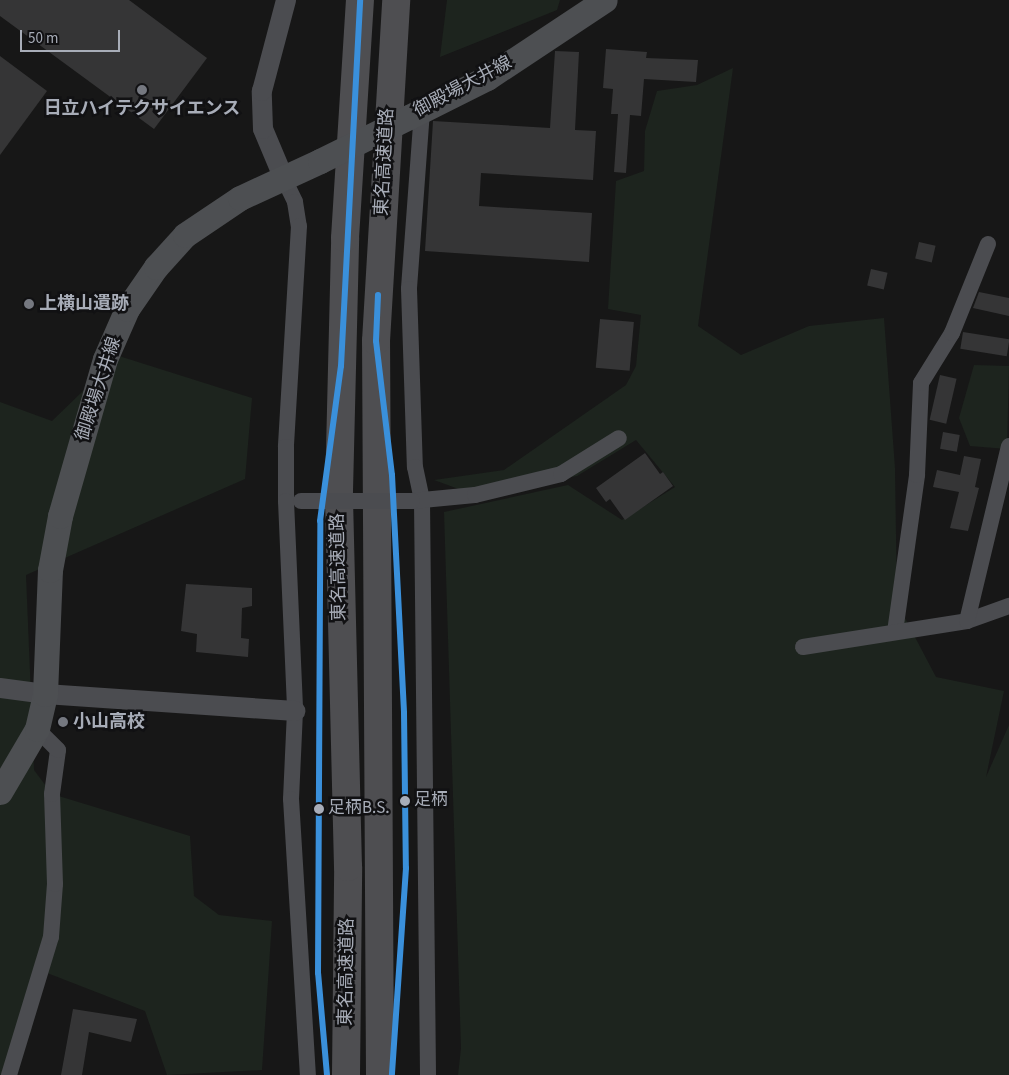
<!DOCTYPE html>
<html>
<head>
<meta charset="utf-8">
<style>
	body { margin:0 }
	#map { position:relative; width:1009px; height:1075px; overflow:hidden; background:#171717; font-family:"Source Sans 3","Noto Sans JP",sans-serif }
	div>[style] { position:absolute }
	[style*='--x'] { left:calc(var(--x)*1px); top:calc(var(--y)*1px); width:calc(var(--w)*1px); rotate:calc(var(--a)*1deg) }
	.green>* { inset:0; background:#1d241e }
	.building>* { inset:0; background:#353536; transform-origin:0 0 }
	.minor>* { height:16px; margin:-8px; padding:0 8px; transform-origin:8px; border-radius:8px; background:#4b4c50 }
	.tertiary>* { height:20px; margin:-10px; padding:0 10px; transform-origin:10px; border-radius:10px; background:#4b4c50 }
	.primary>* { height:25px; margin:-12.5px; padding:0 12.5px; transform-origin:12.5px; border-radius:12.5px; background:#4d4f52 }
	.motorway>* { height:28px; margin:-14px; padding:0 14px; transform-origin:14px; border-radius:14px; background:#4e4e51 }
	.minor-bridge>* { height:16px; margin:-8px; padding:0 8px; transform-origin:8px; border-radius:8px; background:#4b4c50 }
	.primary-bridge>* { height:25px; margin:-12.5px; padding:0 12.5px; transform-origin:12.5px; border-radius:12.5px; background:#4d4f52 }
	.bus-1>* { height:6px; margin:-3px; padding:0 3px; transform-origin:3px; border-radius:3px; background:#3a90db }
	.dots>* { width:14px; height:14px; translate:-50% -50%; box-sizing:border-box; border:2px solid #111113; border-radius:50% }
	span { translate:-50% -50%; white-space:nowrap; text-align:center; line-height:1.15; -webkit-text-stroke:5px #111113; paint-order:stroke }
	.bus-label { font-size:17px; color:#a8adb8 }
	.left { translate:0 -50%; text-align:left }
	.street-label { font-size:18px; color:#a8adb8 }
	.poi-label { font-size:18px; color:#a8adb8; font-weight:700 }
	.scale { position:absolute; left:20px; top:30px; width:100px; height:22px; box-sizing:border-box; border:2px solid #a8adb8; border-top:0; padding-left:6px; font-size:15px; line-height:18px; white-space:nowrap; color:#a8adb8; -webkit-text-stroke:4px #111113; paint-order:stroke }
</style>
</head>
<body>
<div id="map">
	<div class="green">
		<div style="clip-path:polygon(447px 0,560px 0,557px 10px,440px 57px)"></div>
		<div style="clip-path:polygon(733px 68px,698px 326px,741px 355px,809px 326px,884px 318px,895px 468px,897px 603px,936px 677px,1004px 691px,986px 777px,1009px 725px,1009px 1075px,458px 1075px,461px 1048px,444px 512px,568px 485px,622px 520px,675px 487px,636px 440px,577px 476px,475px 495px,434px 480px,504px 470px,626px 385px,636px 366px,641px 315px,608px 309px,616px 181px,644px 171px,645px 131px,657px 91px,697px 85px)"></div>
		<div style="clip-path:polygon(119px 356px,252px 398px,245px 479px,26px 575px,34px 770px,52px 794px,190px 836px,194px 896px,219px 915px,272px 921px,262px 1070px,167px 1075px,145px 1011px,42px 971px,31px 1032px,10px 1075px,0 1075px,0 402px,52px 421px)"></div>
		<div style="clip-path:polygon(974px 365px,1009px 366px,1007px 449px,970px 446px,959px 418px)"></div>
	</div>
	<div class="building">
		<div style="clip-path:polygon(0 0,129px 0,207px 58px,154px 129px,0 16px)"></div>
		<div style="clip-path:polygon(606px 49px,647px 52px,646px 58px,698px 60px,696px 82px,644px 79px,641px 116px,630px 115px,626px 173px,614px 172px,618px 114px,611px 114px,613px 89px,603px 88px)"></div>
		<div style="clip-path:polygon(555px 51px,579px 52px,575px 130px,596px 131px,593px 180px,481px 173px,479px 206px,592px 213px,589px 262px,425px 251px,433px 121px,550px 128px)"></div>
		<div style="clip-path:polygon(0 56px,47px 91px,0 155px)"></div>
		<div style="left:919px;top:242px;width:17px;height:17px;rotate:13deg"></div>
		<div style="left:871px;top:269px;width:17px;height:17px;rotate:13deg"></div>
		<div style="clip-path:polygon(979px 292px,1009px 298px,1009px 316px,973px 308px)"></div>
		<div style="left:600px;top:319px;width:34px;height:49px;rotate:5deg"></div>
		<div style="left:963px;top:332px;width:47px;height:17px;rotate:9deg"></div>
		<div style="left:940px;top:375px;width:17px;height:46px;rotate:13deg"></div>
		<div style="left:943px;top:432px;width:17px;height:17px;rotate:10deg"></div>
		<div style="clip-path:polygon(645px 453px,660px 474px,663px 472px,673px 486px,625px 520px,610px 499px,606px 502px,596px 488px)"></div>
		<div style="clip-path:polygon(964px 456px,981px 459px,975px 487px,979px 488px,968px 531px,950px 528px,959px 492px,933px 487px,937px 470px,960px 475px)"></div>
		<div style="clip-path:polygon(186px 584px,252px 588px,252px 606px,242px 608px,241px 638px,249px 639px,248px 657px,196px 652px,197px 634px,181px 631px)"></div>
		<div style="clip-path:polygon(73px 1009px,137px 1019px,131px 1042px,89px 1032px,82px 1075px,61px 1075px)"></div>
	</div>
	<div class="minor">
		<div style="--x:422;--y:111;--w:178;--a:94.2"></div>
		<div style="--x:409;--y:289;--w:178;--a:88.1"></div>
		<div style="--x:415;--y:467;--w:35;--a:78"></div>
		<div style="--x:422;--y:501;--w:574;--a:89.4"></div>
		<div style="--x:284;--y:179;--w:25;--a:64"></div>
		<div style="--x:295;--y:202;--w:24;--a:81"></div>
		<div style="--x:299;--y:226;--w:221;--a:93.4"></div>
		<div style="--x:286;--y:447;--w:54;--a:90"></div>
		<div style="--x:286;--y:501;--w:210;--a:87.5"></div>
		<div style="--x:295;--y:711;--w:88;--a:92.6"></div>
		<div style="--x:291;--y:799;--w:277;--a:86.5"></div>
		<div style="--x:412;--y:501;--w:63;--a:-5.4"></div>
		<div style="--x:475;--y:495;--w:89;--a:-13.7"></div>
		<div style="--x:561;--y:474;--w:68;--a:-31.8"></div>
		<div style="--x:967;--y:621;--w:45;--a:-19.7"></div>
		<div style="--x:895;--y:632;--w:159;--a:-82"></div>
		<div style="--x:917;--y:475;--w:92;--a:-87.5"></div>
		<div style="--x:921;--y:383;--w:59;--a:-58.2"></div>
		<div style="--x:952;--y:333;--w:96;--a:-68"></div>
		<div style="--x:803;--y:647;--w:166;--a:-9"></div>
		<div style="--x:967;--y:621;--w:180;--a:-76.5"></div>
		<div style="--x:9;--y:1075;--w:144;--a:-73.1"></div>
		<div style="--x:51;--y:937;--w:53;--a:-85.7"></div>
		<div style="--x:55;--y:884;--w:90;--a:-91.9"></div>
		<div style="--x:52;--y:794;--w:44;--a:-82.2"></div>
		<div style="--x:58;--y:750;--w:30;--a:-135"></div>
	</div>
	<div class="tertiary">
		<div style="--x:284;--y:179;--w:54;--a:-112.8"></div>
		<div style="--x:263;--y:129;--w:38;--a:-92"></div>
		<div style="--x:262;--y:91;--w:94;--a:-75.2"></div>
		<div style="--x:0;--y:688;--w:45;--a:7.6"></div>
		<div style="--x:45;--y:694;--w:251;--a:3.9"></div>
	</div>
	<div class="primary">
		<div style="--x:409;--y:117;--w:87;--a:-26.6"></div>
		<div style="--x:487;--y:78;--w:141;--a:-33.5"></div>
		<div style="--x:0;--y:792;--w:73;--a:-59.6"></div>
		<div style="--x:37;--y:729;--w:36;--a:-77"></div>
		<div style="--x:45;--y:694;--w:124;--a:-87.7"></div>
		<div style="--x:50;--y:570;--w:55;--a:-79.5"></div>
		<div style="--x:60;--y:516;--w:163;--a:-74"></div>
		<div style="--x:105;--y:359;--w:55;--a:-66.3"></div>
		<div style="--x:127;--y:309;--w:51;--a:-55.4"></div>
		<div style="--x:156;--y:267;--w:43;--a:-47.8"></div>
		<div style="--x:185;--y:235;--w:66;--a:-33.9"></div>
		<div style="--x:240;--y:198;--w:88;--a:-24.8"></div>
	</div>
	<div class="motorway">
		<div style="--x:346;--y:1075;--w:208;--a:-89.4"></div>
		<div style="--x:348;--y:867;--w:376;--a:-91.4"></div>
		<div style="--x:339;--y:491;--w:253;--a:-88.6"></div>
		<div style="--x:345;--y:238;--w:238;--a:-86.4"></div>
		<div style="--x:380;--y:1075;--w:734;--a:-90.31"></div>
		<div style="--x:376;--y:341;--w:342;--a:-86.6"></div>
	</div>
	<div class="minor-bridge">
		<div style="--x:301;--y:501;--w:111;--a:0"></div>
	</div>
	<div class="primary-bridge">
		<div style="--x:320;--y:161;--w:99;--a:-26.3"></div>
	</div>
	<div class="bus-1">
		<div style="--x:378;--y:295;--w:46;--a:92.5"></div>
		<div style="--x:376;--y:341;--w:135;--a:83.2"></div>
		<div style="--x:392;--y:475;--w:238;--a:87.1"></div>
		<div style="--x:404;--y:713;--w:155;--a:89.3"></div>
		<div style="--x:406;--y:868;--w:207;--a:93.9"></div>
		<div style="--x:327;--y:1075;--w:102;--a:-95"></div>
		<div style="--x:318;--y:973;--w:452;--a:-89.7"></div>
		<div style="--x:320;--y:521;--w:156;--a:-82.3"></div>
		<div style="--x:341;--y:366;--w:366;--a:-87"></div>
	</div>
	<div class="dots">
		<div style="left:142px;top:90px;background:#757880"></div>
		<div style="left:29px;top:304px;background:#757880"></div>
		<div style="left:63px;top:722px;background:#757880"></div>
		<div style="left:405px;top:801px;background:#a8adb8"></div>
		<div style="left:319px;top:809px;background:#a8adb8"></div>
	</div>
	<div class="bus-label">
		<span class="left" style="left:414px;top:801px">足柄</span>
		<span class="left" style="left:328px;top:809px">足柄B.S.</span>
	</div>
	<div class="street-label">
		<span style="left:463px;top:87px;rotate:-28deg">御殿場大井線</span>
		<span style="left:385px;top:162px;rotate:-87deg">東名高速道路</span>
		<span style="left:99px;top:389px;rotate:-72deg">御殿場大井線</span>
		<span style="left:339px;top:567px;rotate:-91deg">東名高速道路</span>
		<span style="left:347px;top:972px;rotate:-89deg">東名高速道路</span>
	</div>
	<div class="poi-label">
		<span style="left:142px;top:109px">日立ハイテクサイエンス</span>
		<span class="left" style="left:39px;top:304px">上横山遺跡</span>
		<span class="left" style="left:73px;top:722px">小山高校</span>
	</div>
	<div class="scale">50 m</div>
</div>
</body>
</html>
